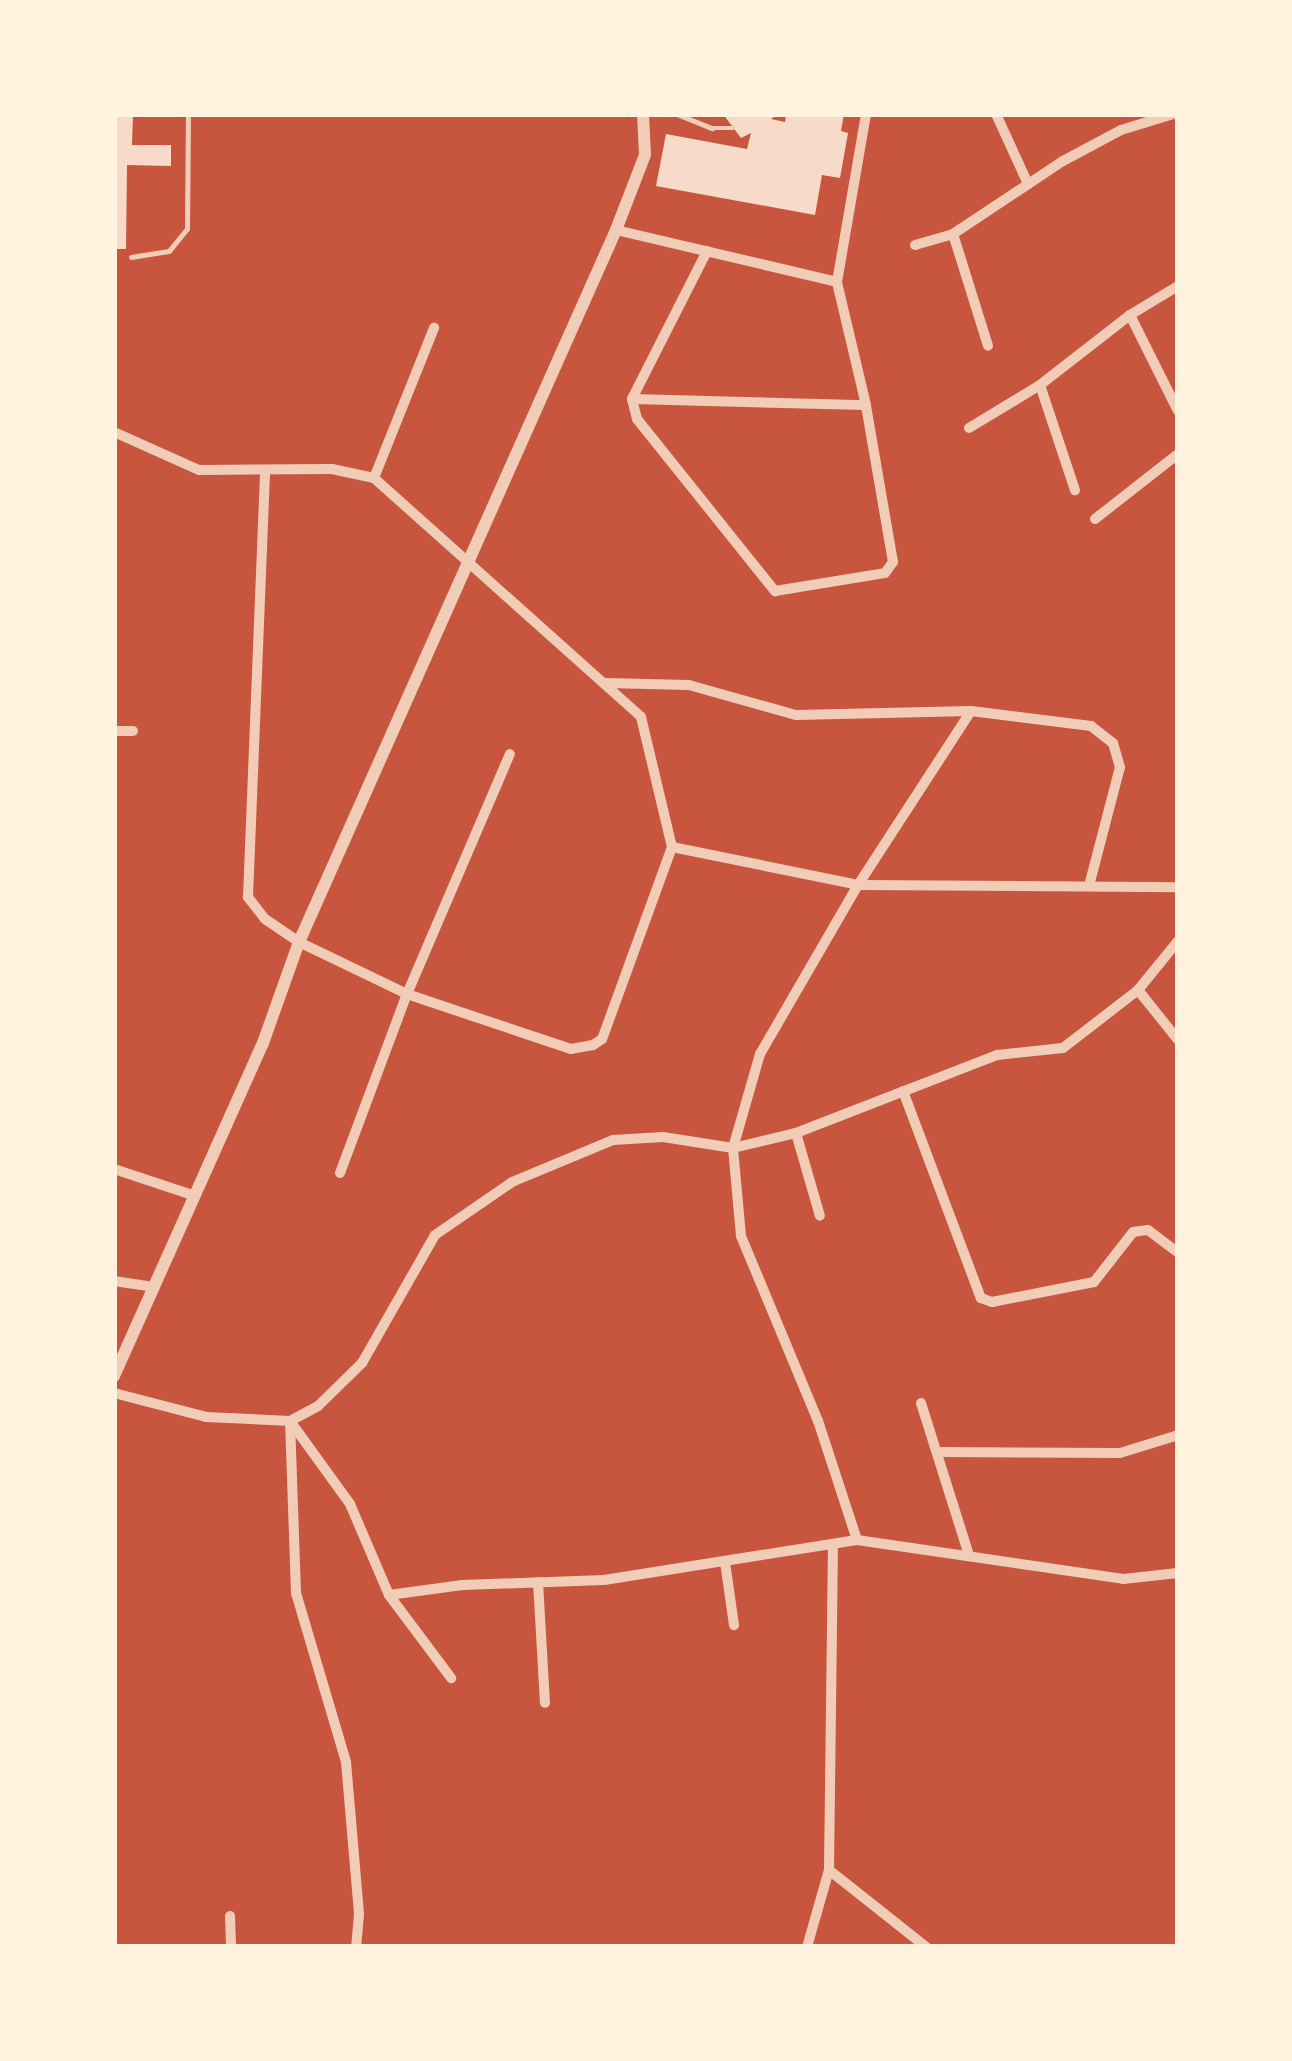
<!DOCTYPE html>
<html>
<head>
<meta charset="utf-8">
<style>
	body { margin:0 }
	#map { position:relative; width:1292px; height:2061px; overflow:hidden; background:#c8553d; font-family:Bitter,serif }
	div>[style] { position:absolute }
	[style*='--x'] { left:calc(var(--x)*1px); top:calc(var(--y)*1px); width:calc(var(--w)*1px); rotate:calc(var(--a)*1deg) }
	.building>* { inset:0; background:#f7dbc8 }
	.service>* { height:4.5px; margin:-2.25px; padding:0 2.25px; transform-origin:2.25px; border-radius:2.25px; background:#f1ccb7 }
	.minor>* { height:10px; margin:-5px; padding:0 5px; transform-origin:5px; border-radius:5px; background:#f1ccb7 }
	.tertiary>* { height:12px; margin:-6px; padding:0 6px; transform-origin:6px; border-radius:6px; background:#f1ccb7 }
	span { translate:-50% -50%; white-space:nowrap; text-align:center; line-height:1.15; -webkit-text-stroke:12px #fff3e0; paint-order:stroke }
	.frame { position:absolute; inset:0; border:117px solid #fff3e0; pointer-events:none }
</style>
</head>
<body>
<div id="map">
	<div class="building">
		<div style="clip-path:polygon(114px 114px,133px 114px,132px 145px,171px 145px,171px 166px,127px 165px,126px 249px,114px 249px)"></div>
		<div style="clip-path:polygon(723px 114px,778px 114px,771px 119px,785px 122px,786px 114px,844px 114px,841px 131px,848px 133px,840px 178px,822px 175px,815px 215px,656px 186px,666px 134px,747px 149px,751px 133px,741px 138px)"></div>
	</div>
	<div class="service">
		<div style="--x:677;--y:114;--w:38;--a:22"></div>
		<div style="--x:712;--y:128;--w:21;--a:0"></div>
		<div style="--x:131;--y:257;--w:38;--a:-9"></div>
		<div style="--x:169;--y:251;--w:28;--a:-51"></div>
		<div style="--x:187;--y:229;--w:115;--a:-89.5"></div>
	</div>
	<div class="minor">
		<div style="--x:996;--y:114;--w:77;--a:65.4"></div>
		<div style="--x:616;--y:230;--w:227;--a:13.2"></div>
		<div style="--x:953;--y:234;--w:117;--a:72.6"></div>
		<div style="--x:915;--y:245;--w:40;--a:-16"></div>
		<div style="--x:953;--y:234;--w:132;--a:-33.6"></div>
		<div style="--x:1063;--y:161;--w:66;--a:-28.1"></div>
		<div style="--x:1121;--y:130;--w:54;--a:-17.1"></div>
		<div style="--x:707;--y:251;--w:166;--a:116.9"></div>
		<div style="--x:632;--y:399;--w:21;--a:76"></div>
		<div style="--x:637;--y:419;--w:221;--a:51.3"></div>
		<div style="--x:775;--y:591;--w:111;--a:-9.3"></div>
		<div style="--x:885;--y:573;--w:14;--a:-54"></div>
		<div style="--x:893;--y:562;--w:159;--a:-99.8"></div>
		<div style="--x:866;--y:405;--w:126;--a:-103.3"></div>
		<div style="--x:837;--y:282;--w:170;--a:-80.2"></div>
		<div style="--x:1130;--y:315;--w:107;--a:63.4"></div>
		<div style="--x:1040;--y:385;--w:111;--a:71.6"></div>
		<div style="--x:632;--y:399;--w:234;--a:1.5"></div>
		<div style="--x:969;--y:428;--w:83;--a:-31.2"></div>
		<div style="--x:1040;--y:385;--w:114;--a:-37.9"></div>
		<div style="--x:1130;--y:315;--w:56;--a:-31.1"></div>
		<div style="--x:114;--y:432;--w:93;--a:24.1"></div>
		<div style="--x:199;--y:470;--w:133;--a:-0.4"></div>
		<div style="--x:332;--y:469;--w:43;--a:12.1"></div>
		<div style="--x:374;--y:478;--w:358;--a:41.8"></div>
		<div style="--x:641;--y:717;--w:134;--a:76.6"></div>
		<div style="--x:672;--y:847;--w:204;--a:110"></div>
		<div style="--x:602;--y:1039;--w:11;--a:146"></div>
		<div style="--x:593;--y:1045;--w:22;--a:170"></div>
		<div style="--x:571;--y:1049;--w:173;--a:-161.5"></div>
		<div style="--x:407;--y:994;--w:120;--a:-154.3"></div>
		<div style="--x:299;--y:942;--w:41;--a:-145.9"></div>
		<div style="--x:265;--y:919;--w:28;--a:-128"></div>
		<div style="--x:248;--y:897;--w:424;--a:-87.7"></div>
		<div style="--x:374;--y:478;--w:162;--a:-68.2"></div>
		<div style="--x:1095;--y:519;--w:105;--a:-38.1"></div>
		<div style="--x:606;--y:683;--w:83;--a:1.4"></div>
		<div style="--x:689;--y:685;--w:111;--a:15.7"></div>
		<div style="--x:796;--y:715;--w:175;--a:-1.3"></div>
		<div style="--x:971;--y:711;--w:121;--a:7.1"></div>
		<div style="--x:1091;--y:726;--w:28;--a:38"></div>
		<div style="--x:1113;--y:743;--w:25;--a:74"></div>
		<div style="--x:1120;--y:767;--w:123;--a:104.6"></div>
		<div style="--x:114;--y:731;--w:19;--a:0"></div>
		<div style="--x:672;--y:847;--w:190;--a:11.5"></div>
		<div style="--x:858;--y:885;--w:320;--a:0.4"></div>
		<div style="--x:1138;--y:990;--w:64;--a:51.3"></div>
		<div style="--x:903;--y:1091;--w:221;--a:69.4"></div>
		<div style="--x:981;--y:1298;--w:12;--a:20"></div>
		<div style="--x:992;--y:1302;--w:104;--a:-11.1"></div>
		<div style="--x:1094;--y:1282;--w:63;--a:-52"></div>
		<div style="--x:1133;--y:1232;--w:15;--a:-8"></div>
		<div style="--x:1148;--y:1230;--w:38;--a:37"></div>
		<div style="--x:796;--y:1133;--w:86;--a:73.9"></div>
		<div style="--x:114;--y:1169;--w:85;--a:18.4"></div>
		<div style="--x:340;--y:1173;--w:191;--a:-69.5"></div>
		<div style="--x:407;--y:994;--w:261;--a:-66.8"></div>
		<div style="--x:114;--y:1281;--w:40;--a:8.5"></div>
		<div style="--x:114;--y:1393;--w:95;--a:14.6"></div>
		<div style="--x:206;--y:1417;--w:84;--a:2.7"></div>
		<div style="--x:290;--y:1421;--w:32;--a:-28"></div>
		<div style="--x:318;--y:1406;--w:62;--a:-44.3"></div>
		<div style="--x:362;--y:1363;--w:147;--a:-60.3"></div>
		<div style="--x:435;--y:1235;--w:93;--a:-34.5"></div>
		<div style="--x:512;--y:1182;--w:109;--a:-22.6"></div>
		<div style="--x:613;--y:1140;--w:50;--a:-3.4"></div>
		<div style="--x:663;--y:1137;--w:71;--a:8.9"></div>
		<div style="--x:733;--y:1148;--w:65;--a:-13.4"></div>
		<div style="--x:796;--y:1133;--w:216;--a:-21.2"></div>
		<div style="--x:997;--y:1055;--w:66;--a:-6.1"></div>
		<div style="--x:1063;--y:1048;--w:95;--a:-37.7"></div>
		<div style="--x:1138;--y:990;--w:63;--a:-50.8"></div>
		<div style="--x:921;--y:1403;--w:156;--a:72.5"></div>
		<div style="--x:290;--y:1421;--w:172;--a:88"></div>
		<div style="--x:296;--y:1593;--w:176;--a:73.5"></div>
		<div style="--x:346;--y:1762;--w:153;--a:85.1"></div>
		<div style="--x:359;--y:1914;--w:33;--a:95"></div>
		<div style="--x:290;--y:1421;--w:102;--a:54.1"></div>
		<div style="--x:350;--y:1504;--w:99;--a:66.8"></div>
		<div style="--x:389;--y:1595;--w:104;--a:53.2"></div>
		<div style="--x:939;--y:1452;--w:181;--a:0.3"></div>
		<div style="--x:1120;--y:1453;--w:61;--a:-17.2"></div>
		<div style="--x:857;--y:1540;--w:125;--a:-108.1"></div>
		<div style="--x:818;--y:1421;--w:200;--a:-112.6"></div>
		<div style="--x:741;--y:1236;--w:88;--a:-95.2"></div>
		<div style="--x:733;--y:1148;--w:98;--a:-74"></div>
		<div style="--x:760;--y:1054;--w:195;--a:-59.9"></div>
		<div style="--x:858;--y:885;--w:207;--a:-57"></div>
		<div style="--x:725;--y:1562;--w:64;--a:81.9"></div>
		<div style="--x:538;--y:1582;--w:121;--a:86.7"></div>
		<div style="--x:389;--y:1595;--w:74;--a:-7.8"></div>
		<div style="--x:462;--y:1585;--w:142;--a:-2"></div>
		<div style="--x:604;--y:1580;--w:256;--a:-9"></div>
		<div style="--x:857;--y:1540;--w:269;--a:8.3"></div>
		<div style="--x:1123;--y:1579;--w:55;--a:-6.2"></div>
		<div style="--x:829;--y:1870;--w:124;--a:38.4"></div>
		<div style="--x:230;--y:1916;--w:31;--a:88"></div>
		<div style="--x:807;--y:1947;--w:80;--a:-74.1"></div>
		<div style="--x:829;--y:1870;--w:325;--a:-89.3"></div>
	</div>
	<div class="tertiary">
		<div style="--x:114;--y:1376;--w:365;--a:-65.9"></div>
		<div style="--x:263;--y:1043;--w:107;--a:-70.4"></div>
		<div style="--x:299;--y:942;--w:779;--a:-66"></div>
		<div style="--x:616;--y:230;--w:80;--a:-68.9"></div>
		<div style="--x:645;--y:155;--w:41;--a:-92.8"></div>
	</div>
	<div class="frame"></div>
</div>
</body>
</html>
